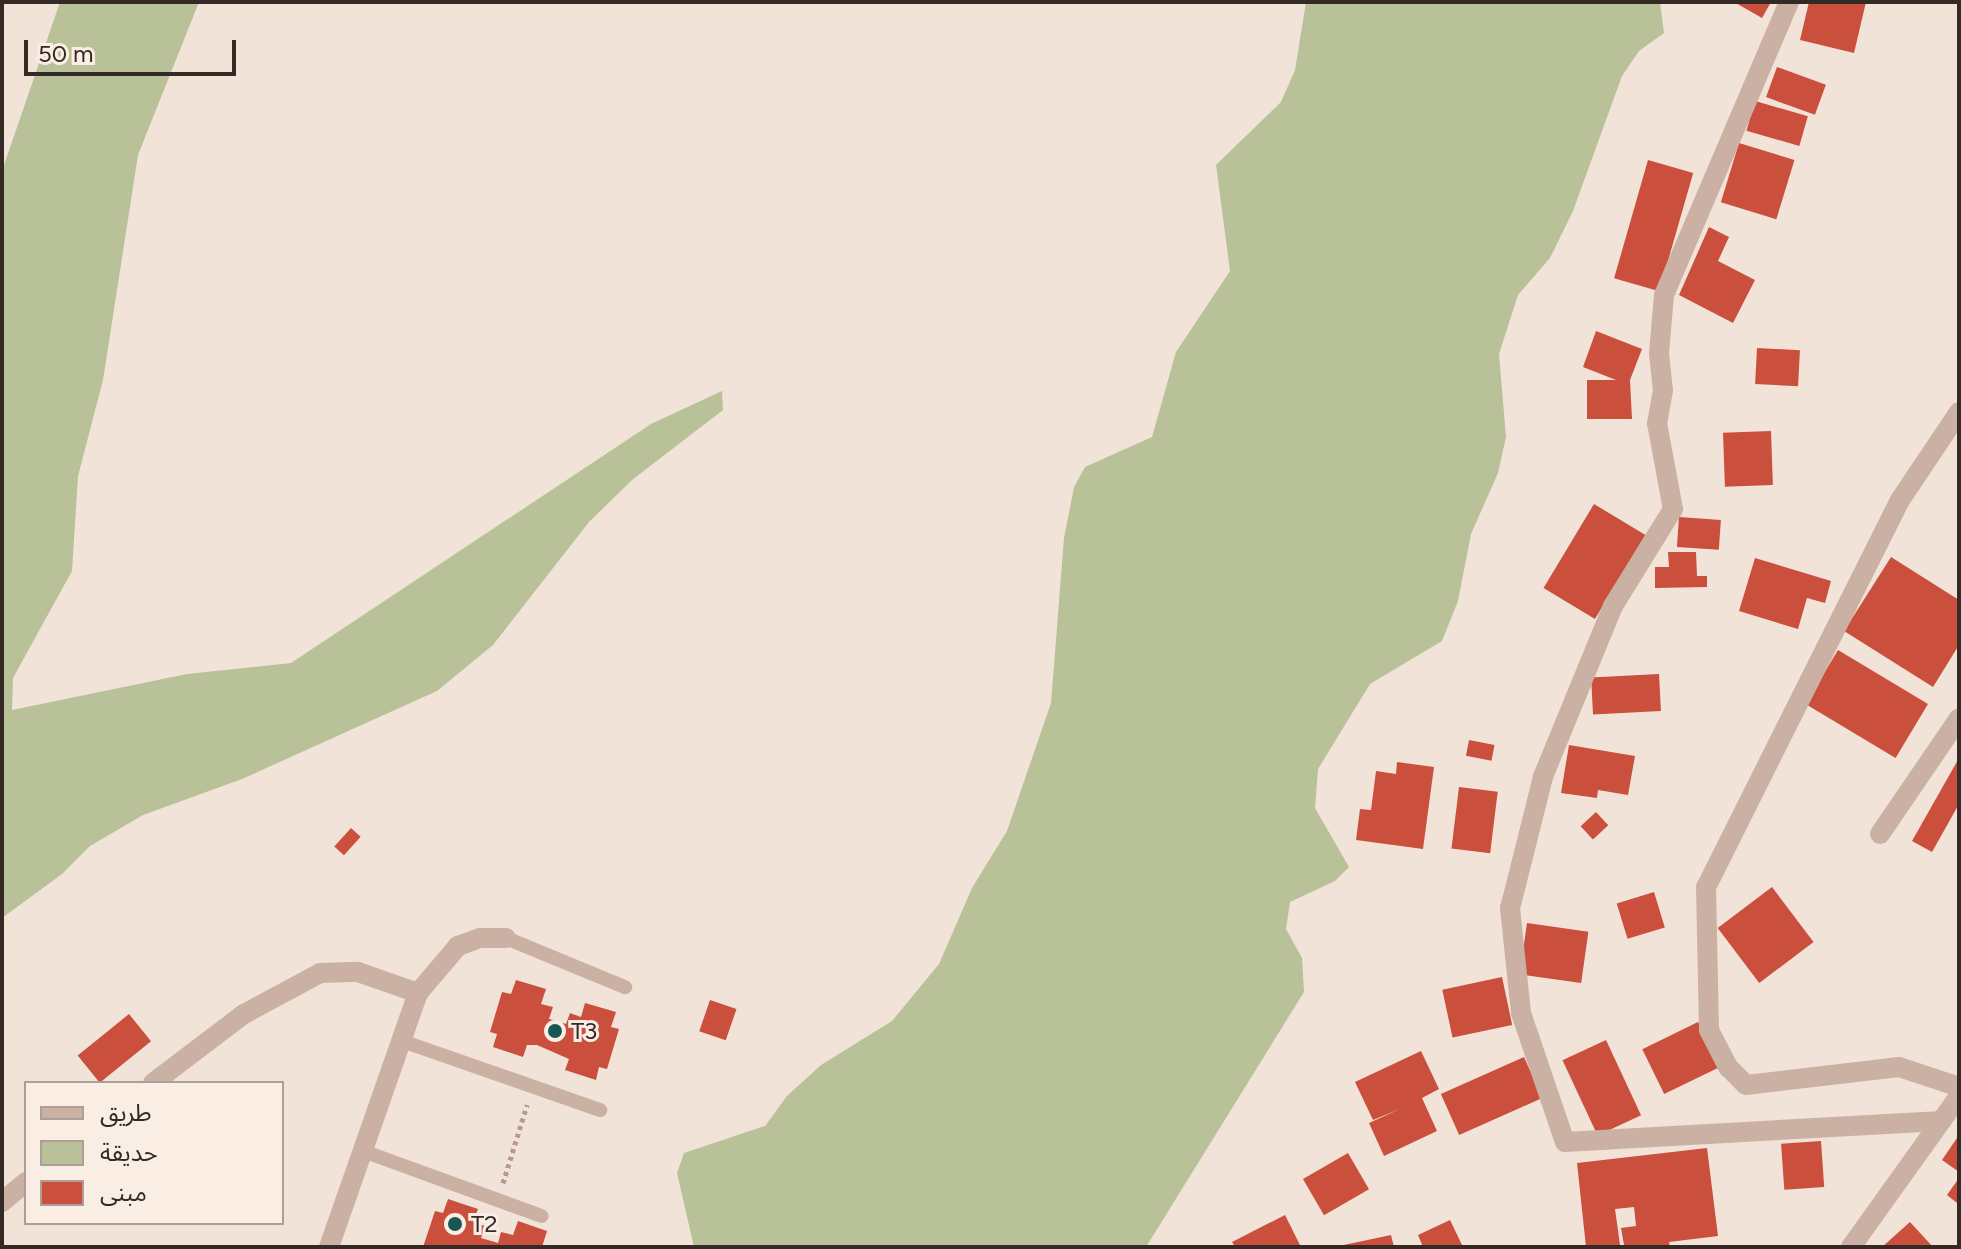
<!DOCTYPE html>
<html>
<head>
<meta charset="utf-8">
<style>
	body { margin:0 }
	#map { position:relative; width:1961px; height:1249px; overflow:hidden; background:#f2e3d8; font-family:Figtree,"Noto Sans Arabic",sans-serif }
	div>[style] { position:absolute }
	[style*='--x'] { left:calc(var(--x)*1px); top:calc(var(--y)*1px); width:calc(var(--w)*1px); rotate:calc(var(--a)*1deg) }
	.green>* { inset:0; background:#b8c198 }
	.building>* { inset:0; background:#ca4f3d; transform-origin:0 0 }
	.path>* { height:5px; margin-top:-2.5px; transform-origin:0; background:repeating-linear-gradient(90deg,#b69a8e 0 4px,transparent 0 8px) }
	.lane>* { height:14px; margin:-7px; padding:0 7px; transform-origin:7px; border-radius:7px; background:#cab1a4 }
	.street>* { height:20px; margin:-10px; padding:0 10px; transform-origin:10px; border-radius:10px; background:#cab1a4 }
	.dots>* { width:22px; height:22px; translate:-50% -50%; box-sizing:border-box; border:4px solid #faede4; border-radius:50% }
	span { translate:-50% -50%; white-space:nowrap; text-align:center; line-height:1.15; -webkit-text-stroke:6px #faede4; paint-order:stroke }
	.poi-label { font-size:24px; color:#352926 }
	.left { translate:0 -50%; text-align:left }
	.frame { position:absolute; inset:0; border:4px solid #352926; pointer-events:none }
	.legend { position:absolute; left:24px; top:1081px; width:260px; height:144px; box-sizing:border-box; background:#faede4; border:2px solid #ab9f98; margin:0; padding:10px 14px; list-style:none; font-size:24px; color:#352926 }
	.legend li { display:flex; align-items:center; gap:16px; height:40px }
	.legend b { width:40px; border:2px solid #ab9f98 }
	.scale { position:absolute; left:24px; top:40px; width:212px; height:36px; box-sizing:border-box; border:4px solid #352926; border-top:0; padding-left:10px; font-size:24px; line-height:28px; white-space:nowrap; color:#352926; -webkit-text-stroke:6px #faede4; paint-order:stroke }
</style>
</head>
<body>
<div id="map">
	<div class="green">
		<div style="clip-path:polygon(60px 2px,199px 2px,138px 155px,103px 380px,78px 476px,72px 571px,13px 678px,12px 710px,187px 674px,291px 663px,651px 424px,722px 391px,723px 410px,632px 480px,589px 522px,493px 645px,437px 691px,242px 779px,143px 815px,90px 846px,62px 874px,2px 918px,2px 171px)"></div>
		<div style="clip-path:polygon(1306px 2px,1660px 2px,1664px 33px,1639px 51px,1622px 76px,1573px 211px,1550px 258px,1518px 295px,1499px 354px,1506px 437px,1498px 473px,1471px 534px,1458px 601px,1442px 641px,1370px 684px,1318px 769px,1315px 808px,1349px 867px,1335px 881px,1290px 902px,1286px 929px,1302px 958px,1304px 992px,1146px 1247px,694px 1247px,677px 1173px,684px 1153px,765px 1126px,787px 1096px,821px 1065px,892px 1021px,939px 964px,972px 888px,1007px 831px,1051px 703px,1064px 538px,1074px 487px,1085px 467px,1152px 437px,1176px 352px,1230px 271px,1216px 165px,1281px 102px,1295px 70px)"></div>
	</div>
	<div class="building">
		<div style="clip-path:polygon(1734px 2px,1771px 2px,1762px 18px)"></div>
		<div style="clip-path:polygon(1809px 2px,1866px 2px,1854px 53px,1800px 40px)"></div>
		<div style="left:1777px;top:67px;width:52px;height:32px;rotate:20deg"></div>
		<div style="left:1755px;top:101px;width:55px;height:31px;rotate:16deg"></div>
		<div style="left:1739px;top:143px;width:58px;height:62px;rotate:17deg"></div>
		<div style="left:1648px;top:160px;width:47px;height:123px;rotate:16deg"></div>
		<div style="clip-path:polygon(1709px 227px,1729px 237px,1718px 261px,1755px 280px,1733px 323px,1679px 295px)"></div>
		<div style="clip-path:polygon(1596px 331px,1642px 349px,1630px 380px,1632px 419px,1587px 419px,1587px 380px,1616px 380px,1583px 367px)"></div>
		<div style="left:1757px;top:348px;width:43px;height:36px;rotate:3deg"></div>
		<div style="left:1771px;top:431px;width:54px;height:48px;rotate:88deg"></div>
		<div style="left:1594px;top:504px;width:60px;height:98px;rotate:31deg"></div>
		<div style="left:1679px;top:517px;width:42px;height:30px;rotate:4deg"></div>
		<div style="clip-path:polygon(1668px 552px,1696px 552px,1697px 576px,1707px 576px,1707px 587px,1655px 588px,1655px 567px,1669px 567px)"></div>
		<div style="clip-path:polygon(1891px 557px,1959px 600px,1959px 645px,1933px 687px,1844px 631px)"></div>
		<div style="clip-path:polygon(1755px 558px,1831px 581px,1825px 603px,1807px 598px,1798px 629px,1739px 611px)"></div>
		<div style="left:1838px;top:650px;width:105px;height:63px;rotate:31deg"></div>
		<div style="left:1659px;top:674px;width:37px;height:68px;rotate:87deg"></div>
		<div style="left:1469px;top:740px;width:26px;height:16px;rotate:11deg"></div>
		<div style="clip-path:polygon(1569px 745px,1635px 756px,1628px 795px,1598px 790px,1597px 798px,1561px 793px)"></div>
		<div style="clip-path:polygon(1959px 758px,1959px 804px,1932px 852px,1912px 841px)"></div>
		<div style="clip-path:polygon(1397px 762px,1434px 767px,1423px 849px,1356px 840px,1360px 809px,1371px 810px,1376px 771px,1396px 774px)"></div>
		<div style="left:1459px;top:787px;width:39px;height:62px;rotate:7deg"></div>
		<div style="left:1596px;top:812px;width:18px;height:21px;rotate:47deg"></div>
		<div style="left:351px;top:828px;width:13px;height:25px;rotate:42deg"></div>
		<div style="left:1772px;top:887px;width:69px;height:68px;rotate:53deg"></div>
		<div style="left:1654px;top:892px;width:37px;height:39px;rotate:73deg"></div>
		<div style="left:1527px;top:923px;width:62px;height:52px;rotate:8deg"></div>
		<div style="left:1502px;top:977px;width:49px;height:61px;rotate:78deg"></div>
		<div style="clip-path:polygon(516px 980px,546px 989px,541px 1004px,553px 1007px,549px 1019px,566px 1024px,570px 1013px,581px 1017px,585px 1003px,616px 1012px,611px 1027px,619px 1029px,607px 1069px,599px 1067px,596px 1080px,565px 1070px,569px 1059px,537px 1045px,527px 1045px,523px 1057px,493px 1047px,497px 1034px,490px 1032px,502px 992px,511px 994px)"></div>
		<div style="left:710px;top:1000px;width:28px;height:33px;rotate:19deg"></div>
		<div style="left:129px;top:1014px;width:35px;height:66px;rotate:51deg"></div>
		<div style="left:1698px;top:1022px;width:50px;height:62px;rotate:64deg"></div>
		<div style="left:1606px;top:1040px;width:83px;height:48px;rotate:65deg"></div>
		<div style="clip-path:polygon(1421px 1051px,1439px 1089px,1422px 1098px,1437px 1131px,1384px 1156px,1369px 1123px,1400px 1109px,1373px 1120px,1355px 1082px)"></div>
		<div style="left:1524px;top:1057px;width:45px;height:91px;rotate:66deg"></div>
		<div style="clip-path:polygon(1959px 1135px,1959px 1172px,1942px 1160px)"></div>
		<div style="left:1821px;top:1141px;width:46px;height:40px;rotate:86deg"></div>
		<div style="clip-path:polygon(1707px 1148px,1718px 1236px,1669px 1242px,1670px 1247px,1624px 1245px,1621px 1228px,1636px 1226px,1634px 1207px,1615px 1209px,1620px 1245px,1586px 1247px,1577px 1163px)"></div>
		<div style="left:1348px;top:1153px;width:42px;height:52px;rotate:60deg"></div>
		<div style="clip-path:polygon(1959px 1178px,1959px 1200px,1957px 1203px,1947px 1195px)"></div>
		<div style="clip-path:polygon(448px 1199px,478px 1209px,473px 1222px,485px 1226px,481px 1238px,498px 1243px,501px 1232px,513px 1235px,518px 1221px,547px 1231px,542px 1247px,423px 1247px,435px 1211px,443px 1213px)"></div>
		<div style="clip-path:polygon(1285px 1215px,1301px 1247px,1235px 1247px,1232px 1242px)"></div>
		<div style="clip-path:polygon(1450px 1220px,1463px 1247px,1423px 1247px,1418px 1235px)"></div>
		<div style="clip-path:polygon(1910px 1222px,1933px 1247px,1882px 1247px)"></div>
		<div style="clip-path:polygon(1391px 1235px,1394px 1247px,1339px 1247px,1339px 1246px)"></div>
	</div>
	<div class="path">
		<div style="--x:503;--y:1183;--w:82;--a:-72.9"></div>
	</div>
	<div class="lane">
		<div style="--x:506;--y:938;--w:129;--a:22.4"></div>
		<div style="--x:402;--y:1041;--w:210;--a:19.2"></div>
		<div style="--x:363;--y:1151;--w:190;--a:20"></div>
	</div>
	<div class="street">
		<div style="--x:1789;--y:2;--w:319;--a:113.1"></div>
		<div style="--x:1664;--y:295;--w:58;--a:94.9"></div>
		<div style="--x:1659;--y:353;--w:37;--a:84"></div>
		<div style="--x:1663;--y:390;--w:34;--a:100"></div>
		<div style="--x:1657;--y:423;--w:87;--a:79.5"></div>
		<div style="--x:1673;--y:509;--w:114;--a:121.7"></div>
		<div style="--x:1613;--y:606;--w:185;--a:112.3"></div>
		<div style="--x:1543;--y:777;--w:135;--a:104.1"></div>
		<div style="--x:1510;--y:908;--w:106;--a:84"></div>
		<div style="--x:1521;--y:1013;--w:136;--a:71.2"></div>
		<div style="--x:1565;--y:1142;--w:377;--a:-3.2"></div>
		<div style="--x:1959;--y:412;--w:106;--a:123.8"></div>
		<div style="--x:1900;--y:500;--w:433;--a:116.6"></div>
		<div style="--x:1706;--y:887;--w:143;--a:88.8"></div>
		<div style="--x:1709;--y:1030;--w:42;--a:62.8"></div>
		<div style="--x:1728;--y:1067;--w:25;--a:45"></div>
		<div style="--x:1746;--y:1085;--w:154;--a:-6.7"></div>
		<div style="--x:1899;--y:1067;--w:63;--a:18.4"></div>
		<div style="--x:1880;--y:834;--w:140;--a:-55.7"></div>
		<div style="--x:153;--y:1083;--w:114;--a:-37.2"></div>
		<div style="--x:244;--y:1014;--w:86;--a:-28.3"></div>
		<div style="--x:320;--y:973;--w:38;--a:-2"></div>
		<div style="--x:358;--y:972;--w:64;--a:19.3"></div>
		<div style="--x:2;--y:1202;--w:31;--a:-40"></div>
		<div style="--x:329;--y:1247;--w:269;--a:-70.7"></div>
		<div style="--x:418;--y:993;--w:62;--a:-49.6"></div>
		<div style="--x:458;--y:946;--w:23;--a:-20"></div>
		<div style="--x:480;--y:938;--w:26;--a:0"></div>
		<div style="--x:1851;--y:1247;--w:186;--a:-54.4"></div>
	</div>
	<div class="dots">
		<div style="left:555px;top:1031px;background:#1a5754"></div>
		<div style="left:455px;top:1224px;background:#1a5754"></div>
	</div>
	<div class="poi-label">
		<span class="left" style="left:571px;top:1031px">T3</span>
		<span class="left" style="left:471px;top:1224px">T2</span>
	</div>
	<div class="frame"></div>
	<ul class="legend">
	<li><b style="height:10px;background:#cab1a4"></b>طريق</li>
	<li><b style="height:22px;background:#b8c198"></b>حديقة</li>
	<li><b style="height:22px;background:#ca4f3d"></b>مبنى</li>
	</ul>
	<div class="scale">50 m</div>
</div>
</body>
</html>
